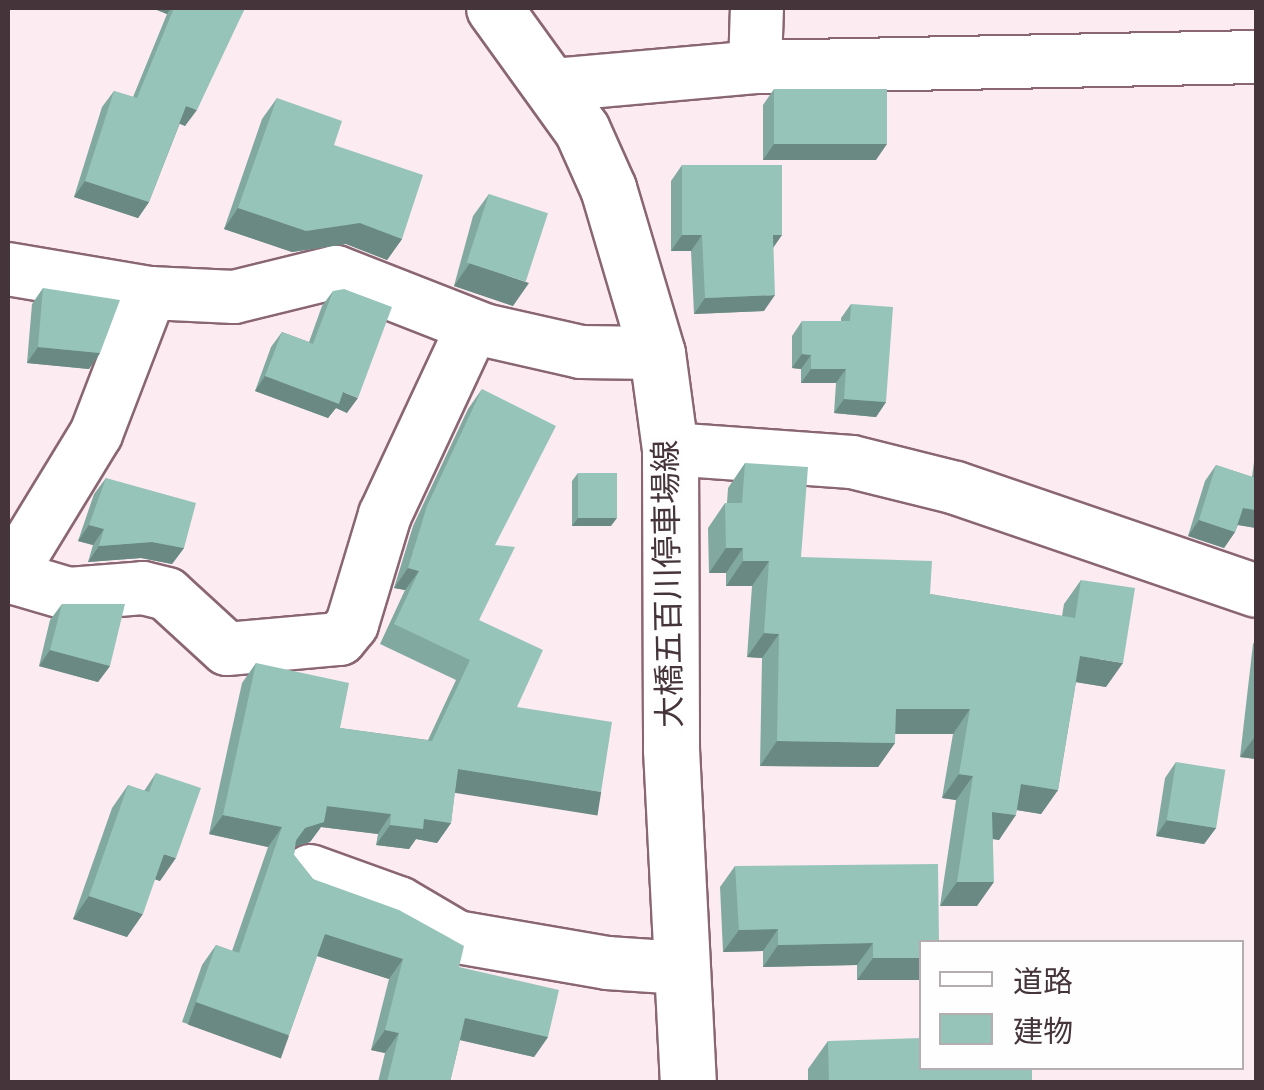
<!DOCTYPE html>
<html>
<head>
<meta charset="utf-8">
<style>
	body { margin:0 }
	#map { position:relative; width:1264px; height:1090px; overflow:hidden; background:#fcebf1; font-family:"DejaVu Sans","Noto Sans JP",sans-serif }
	div>[style] { position:absolute }
	[style*='--x'] { left:calc(var(--x)*1px); top:calc(var(--y)*1px); width:calc(var(--w)*1px); rotate:calc(var(--a)*1deg) }
	.roads { filter:drop-shadow(2px 0 #8a6673) drop-shadow(-2px 0 #8a6673) drop-shadow(0 2px #8a6673) drop-shadow(0 -2px #8a6673) }
	.minor>* { height:52px; margin:-26px; padding:0 26px; transform-origin:26px; border-radius:26px; background:#fff }
	.major>* { height:55px; margin:-27.5px; padding:0 27.5px; transform-origin:27.5px; border-radius:27.5px; background:#fff }
	.wall>* { inset:0; background:#82a99f }
	.shaded-wall>* { inset:0; background:#6a8982; transform-origin:0 0 }
	.building>* { inset:0; background:#97c4b9; transform-origin:0 0 }
	span { translate:-50% -50%; white-space:nowrap; text-align:center; line-height:1.15; -webkit-text-stroke:9px #fefefe; paint-order:stroke }
	.street-label { font-size:32px; color:#45353a }
	.frame { position:absolute; inset:0; border:10px solid #45353a; pointer-events:none }
	.legend { position:absolute; left:919px; top:940px; width:325px; height:130px; box-sizing:border-box; background:#fefefe; border:2px solid #b4aeb0; margin:0; padding:12px 18px; list-style:none; font-size:30px; color:#45353a }
	.legend li { display:flex; align-items:center; gap:20px; height:50px }
	.legend b { width:50px; border:2px solid #b4aeb0 }
</style>
</head>
<body>
<div id="map">
	<div class="roads">
		<div class="minor">
			<div style="--x:755;--y:67;--w:59;--a:-88.1"></div>
			<div style="--x:554;--y:85;--w:202;--a:-5.1"></div>
			<div style="--x:755;--y:67;--w:501;--a:-1.14"></div>
			<div style="--x:8;--y:269;--w:144;--a:9.6"></div>
			<div style="--x:670;--y:449;--w:182;--a:4.1"></div>
			<div style="--x:852;--y:462;--w:107;--a:14"></div>
			<div style="--x:956;--y:488;--w:317;--a:18.9"></div>
			<div style="--x:8;--y:576;--w:64;--a:16.4"></div>
			<div style="--x:69;--y:594;--w:74;--a:-4.6"></div>
			<div style="--x:143;--y:588;--w:25;--a:14"></div>
			<div style="--x:167;--y:594;--w:81;--a:42.5"></div>
			<div style="--x:227;--y:649;--w:113;--a:-5.1"></div>
			<div style="--x:340;--y:639;--w:19;--a:-51"></div>
			<div style="--x:352;--y:624;--w:114;--a:-73.2"></div>
			<div style="--x:385;--y:515;--w:208;--a:-65"></div>
			<div style="--x:8;--y:578;--w:169;--a:-58.6"></div>
			<div style="--x:96;--y:434;--w:151;--a:-69"></div>
			<div style="--x:150;--y:293;--w:84;--a:2.7"></div>
			<div style="--x:234;--y:297;--w:105;--a:-13.8"></div>
			<div style="--x:336;--y:272;--w:159;--a:21.4"></div>
			<div style="--x:484;--y:330;--w:99;--a:12.8"></div>
			<div style="--x:581;--y:352;--w:76;--a:0.8"></div>
			<div style="--x:310;--y:871;--w:95;--a:19.8"></div>
			<div style="--x:399;--y:903;--w:67;--a:30.4"></div>
			<div style="--x:457;--y:937;--w:152;--a:9.8"></div>
			<div style="--x:607;--y:963;--w:75;--a:3.8"></div>
		</div>
		<div class="major">
			<div style="--x:494;--y:8;--w:150;--a:54.2"></div>
			<div style="--x:582;--y:130;--w:64;--a:65.9"></div>
			<div style="--x:608;--y:188;--w:172;--a:73.5"></div>
			<div style="--x:657;--y:353;--w:97;--a:82.3"></div>
			<div style="--x:670;--y:449;--w:300;--a:89.8"></div>
			<div style="--x:671;--y:749;--w:333;--a:87.1"></div>
		</div>
	</div>
	<div class="wall">
		<div style="clip-path:polygon(152px 8px,245px 8px,185px 126px,180px 123px,149px 202px,138px 218px,74px 197px,102px 107px,114px 91px,133px 97px,167px 14px)"></div>
		<div style="clip-path:polygon(774px 89px,876px 160px,763px 160px,763px 105px)"></div>
		<div style="clip-path:polygon(277px 98px,334px 145px,402px 239px,387px 260px,346px 244px,292px 252px,224px 229px,262px 119px)"></div>
		<div style="clip-path:polygon(682px 165px,773px 248px,764px 311px,694px 314px,691px 251px,671px 251px,671px 181px)"></div>
		<div style="clip-path:polygon(489px 194px,513px 306px,454px 286px,473px 216px)"></div>
		<div style="clip-path:polygon(43px 288px,100px 353px,89px 369px,27px 363px,32px 304px)"></div>
		<div style="clip-path:polygon(333px 291px,347px 413px,336px 408px,328px 418px,255px 391px,271px 347px,282px 332px,309px 342px,322px 306px)"></div>
		<div style="clip-path:polygon(851px 304px,886px 402px,876px 417px,834px 413px,836px 383px,801px 383px,801px 369px,792px 368px,792px 336px,802px 321px,841px 321px,841px 318px)"></div>
		<div style="clip-path:polygon(482px 389px,495px 545px,479px 620px,517px 707px,587px 812px,455px 790px,451px 823px,437px 843px,416px 839px,409px 849px,376px 845px,378px 834px,321px 827px,310px 842px,295px 846px,294px 855px,313px 879px,459px 967px,548px 1037px,534px 1057px,460px 1040px,450px 1082px,378px 1082px,385px 1053px,371px 1050px,389px 979px,317px 956px,289px 1035px,275px 1055px,182px 1022px,202px 965px,216px 945px,232px 951px,268px 847px,209px 834px,242px 683px,256px 663px,340px 728px,428px 740px,456px 680px,380px 644px,405px 590px,394px 588px,413px 526px,468px 409px)"></div>
		<div style="clip-path:polygon(1256px 459px,1256px 528px,1238px 525px,1235px 532px,1224px 548px,1188px 536px,1205px 481px,1216px 465px,1252px 477px,1254px 462px)"></div>
		<div style="clip-path:polygon(745px 463px,801px 557px,930px 594px,1062px 616px,1064px 604px,1081px 580px,1106px 687px,1076px 682px,1058px 790px,1041px 814px,1017px 810px,999px 840px,993px 839px,977px 906px,940px 906px,956px 800px,942px 798px,953px 734px,895px 734px,895px 743px,878px 767px,760px 766px,762px 658px,747px 657px,752px 586px,726px 586px,726px 573px,709px 573px,708px 528px,725px 503px,727px 503px,728px 488px)"></div>
		<div style="clip-path:polygon(578px 473px,611px 526px,572px 526px,572px 481px)"></div>
		<div style="clip-path:polygon(106px 478px,184px 548px,172px 564px,141px 558px,88px 562px,93px 545px,78px 541px,94px 494px)"></div>
		<div style="clip-path:polygon(62px 604px,110px 666px,98px 682px,39px 666px,50px 620px)"></div>
		<div style="clip-path:polygon(1256px 639px,1256px 759px,1240px 757px,1253px 644px)"></div>
		<div style="clip-path:polygon(1176px 762px,1216px 828px,1204px 844px,1156px 836px,1165px 778px)"></div>
		<div style="clip-path:polygon(156px 773px,160px 881px,155px 879px,127px 937px,73px 919px,112px 808px,128px 785px,144px 791px)"></div>
		<div style="clip-path:polygon(735px 866px,939px 942px,857px 980px,857px 965px,763px 967px,763px 951px,723px 952px,720px 887px)"></div>
		<div style="clip-path:polygon(828px 1041px,1032px 1082px,808px 1082px,808px 1069px)"></div>
	</div>
	<div class="shaded-wall">
		<div style="clip-path:polygon(152px 8px,171px 8px,167px 14px)"></div>
		<div style="clip-path:polygon(186px 106px,197px 110px,185px 126px,175px 122px)"></div>
		<div style="clip-path:polygon(774px 144px,887px 144px,876px 160px,763px 160px)"></div>
		<div style="clip-path:polygon(85px 181px,149px 202px,138px 218px,74px 197px)"></div>
		<div style="clip-path:polygon(238px 208px,360px 223px,402px 239px,387px 260px,346px 244px,292px 252px,224px 229px)"></div>
		<div style="clip-path:polygon(682px 235px,702px 235px,691px 251px,671px 251px)"></div>
		<div style="clip-path:polygon(773px 235px,782px 235px,771px 251px)"></div>
		<div style="clip-path:polygon(470px 263px,529px 283px,513px 306px,454px 286px)"></div>
		<div style="clip-path:polygon(775px 295px,764px 311px,694px 314px,705px 298px)"></div>
		<div style="clip-path:polygon(38px 347px,100px 353px,89px 369px,27px 363px)"></div>
		<div style="clip-path:polygon(802px 354px,811px 355px,801px 369px,792px 368px)"></div>
		<div style="clip-path:polygon(811px 369px,846px 369px,836px 383px,801px 383px)"></div>
		<div style="clip-path:polygon(265px 376px,343px 392px,358px 398px,347px 413px,336px 408px,328px 418px,255px 391px)"></div>
		<div style="clip-path:polygon(844px 399px,886px 402px,876px 417px,834px 413px)"></div>
		<div style="clip-path:polygon(1243px 508px,1256px 510px,1256px 528px,1232px 524px)"></div>
		<div style="clip-path:polygon(578px 518px,617px 518px,611px 526px,572px 526px)"></div>
		<div style="clip-path:polygon(1199px 520px,1235px 532px,1224px 548px,1188px 536px)"></div>
		<div style="clip-path:polygon(89px 525px,104px 529px,93px 545px,78px 541px)"></div>
		<div style="clip-path:polygon(152px 542px,184px 548px,172px 564px,141px 558px,88px 562px,99px 546px)"></div>
		<div style="clip-path:polygon(726px 548px,743px 548px,726px 573px,709px 573px)"></div>
		<div style="clip-path:polygon(743px 561px,769px 561px,752px 586px,726px 586px)"></div>
		<div style="clip-path:polygon(408px 568px,419px 571px,405px 590px,394px 588px)"></div>
		<div style="clip-path:polygon(764px 633px,779px 634px,762px 658px,747px 657px)"></div>
		<div style="clip-path:polygon(50px 650px,110px 666px,98px 682px,39px 666px)"></div>
		<div style="clip-path:polygon(1080px 656px,1123px 663px,1106px 687px,1063px 680px)"></div>
		<div style="clip-path:polygon(896px 709px,970px 709px,953px 734px,879px 734px)"></div>
		<div style="clip-path:polygon(1256px 735px,1256px 759px,1240px 757px)"></div>
		<div style="clip-path:polygon(777px 741px,895px 743px,878px 767px,760px 766px)"></div>
		<div style="left:458px;top:769px;width:145px;height:24px;rotate:9deg"></div>
		<div style="clip-path:polygon(959px 774px,973px 776px,956px 800px,942px 798px)"></div>
		<div style="clip-path:polygon(1021px 784px,1058px 790px,1041px 814px,1004px 808px)"></div>
		<div style="clip-path:polygon(327px 806px,391px 814px,378px 834px,321px 827px,310px 842px,291px 848px,305px 828px)"></div>
		<div style="clip-path:polygon(992px 812px,1016px 815px,999px 840px,975px 836px)"></div>
		<div style="clip-path:polygon(223px 815px,282px 827px,268px 847px,209px 834px)"></div>
		<div style="clip-path:polygon(424px 819px,451px 823px,437px 843px,416px 839px,409px 849px,376px 845px,390px 825px)"></div>
		<div style="clip-path:polygon(1167px 820px,1216px 828px,1204px 844px,1156px 836px)"></div>
		<div style="clip-path:polygon(164px 854px,176px 858px,160px 881px,148px 877px)"></div>
		<div style="clip-path:polygon(957px 882px,994px 882px,977px 906px,940px 906px)"></div>
		<div style="clip-path:polygon(89px 896px,143px 914px,127px 937px,73px 919px)"></div>
		<div style="clip-path:polygon(778px 929px,763px 951px,723px 952px,739px 930px)"></div>
		<div style="clip-path:polygon(325px 934px,403px 959px,389px 979px,311px 954px)"></div>
		<div style="clip-path:polygon(873px 943px,857px 965px,763px 967px,778px 945px)"></div>
		<div style="clip-path:polygon(873px 958px,922px 958px,922px 980px,857px 980px)"></div>
		<div style="left:196px;top:1002px;width:99px;height:24px;rotate:20deg"></div>
		<div style="clip-path:polygon(465px 1018px,548px 1037px,534px 1057px,451px 1038px)"></div>
		<div style="clip-path:polygon(385px 1030px,399px 1033px,385px 1053px,371px 1050px)"></div>
	</div>
	<div class="building">
		<div style="clip-path:polygon(174px 8px,245px 8px,197px 110px,186px 106px,149px 202px,85px 181px,114px 91px,137px 98px)"></div>
		<div style="left:774px;top:89px;width:113px;height:55px"></div>
		<div style="clip-path:polygon(277px 98px,342px 121px,334px 145px,423px 175px,402px 239px,360px 223px,306px 231px,238px 208px)"></div>
		<div style="clip-path:polygon(682px 165px,782px 165px,782px 235px,773px 235px,775px 295px,705px 298px,702px 235px,682px 235px)"></div>
		<div style="left:489px;top:194px;width:62px;height:72px;rotate:18deg"></div>
		<div style="clip-path:polygon(43px 288px,120px 300px,100px 353px,38px 347px)"></div>
		<div style="clip-path:polygon(344px 289px,392px 307px,358px 398px,343px 392px,339px 404px,265px 376px,282px 332px,313px 344px,333px 291px)"></div>
		<div style="clip-path:polygon(851px 304px,893px 307px,886px 402px,844px 399px,846px 369px,811px 369px,811px 355px,802px 354px,802px 321px,850px 321px)"></div>
		<div style="clip-path:polygon(482px 389px,556px 426px,495px 545px,515px 547px,479px 620px,543px 650px,517px 707px,612px 722px,601px 792px,458px 769px,451px 823px,424px 819px,423px 829px,390px 825px,391px 814px,327px 806px,324px 822px,305px 828px,296px 840px,294px 855px,313px 879px,399px 910px,464px 946px,459px 967px,559px 990px,548px 1037px,465px 1018px,450px 1082px,387px 1082px,399px 1033px,385px 1030px,403px 959px,325px 934px,289px 1035px,196px 1002px,216px 945px,239px 953px,282px 827px,223px 815px,256px 663px,349px 683px,340px 728px,432px 741px,470px 660px,394px 624px,419px 571px,408px 568px,427px 506px)"></div>
		<div style="clip-path:polygon(745px 463px,808px 467px,801px 557px,932px 561px,930px 594px,1075px 618px,1081px 580px,1135px 588px,1123px 663px,1080px 656px,1058px 790px,1021px 784px,1016px 815px,992px 812px,994px 882px,957px 882px,973px 776px,959px 774px,970px 709px,896px 709px,895px 743px,777px 741px,779px 634px,764px 633px,769px 561px,743px 561px,743px 548px,726px 548px,725px 503px,742px 503px)"></div>
		<div style="clip-path:polygon(1216px 465px,1256px 478px,1256px 510px,1243px 508px,1235px 532px,1199px 520px)"></div>
		<div style="left:578px;top:473px;width:39px;height:45px"></div>
		<div style="clip-path:polygon(106px 478px,196px 503px,184px 548px,152px 542px,99px 546px,104px 529px,89px 525px)"></div>
		<div style="clip-path:polygon(62px 604px,125px 604px,110px 666px,50px 650px)"></div>
		<div style="left:1176px;top:762px;width:50px;height:59px;rotate:9deg"></div>
		<div style="clip-path:polygon(156px 773px,201px 788px,176px 858px,164px 854px,143px 914px,89px 896px,128px 785px,149px 792px)"></div>
		<div style="clip-path:polygon(938px 864px,939px 942px,922px 942px,922px 958px,873px 958px,873px 943px,778px 945px,778px 929px,739px 930px,735px 866px)"></div>
		<div style="clip-path:polygon(922px 1038px,922px 1068px,1032px 1068px,1032px 1082px,829px 1082px,828px 1041px)"></div>
	</div>
	<div class="street-label">
		<span style="left:668px;top:584px;rotate:-91deg">大橋五百川停車場線</span>
	</div>
	<div class="frame"></div>
	<ul class="legend">
	<li><b style="height:12px;background:#fff"></b>道路</li>
	<li><b style="height:28px;background:#97c4b9"></b>建物</li>
	</ul>
</div>
</body>
</html>
